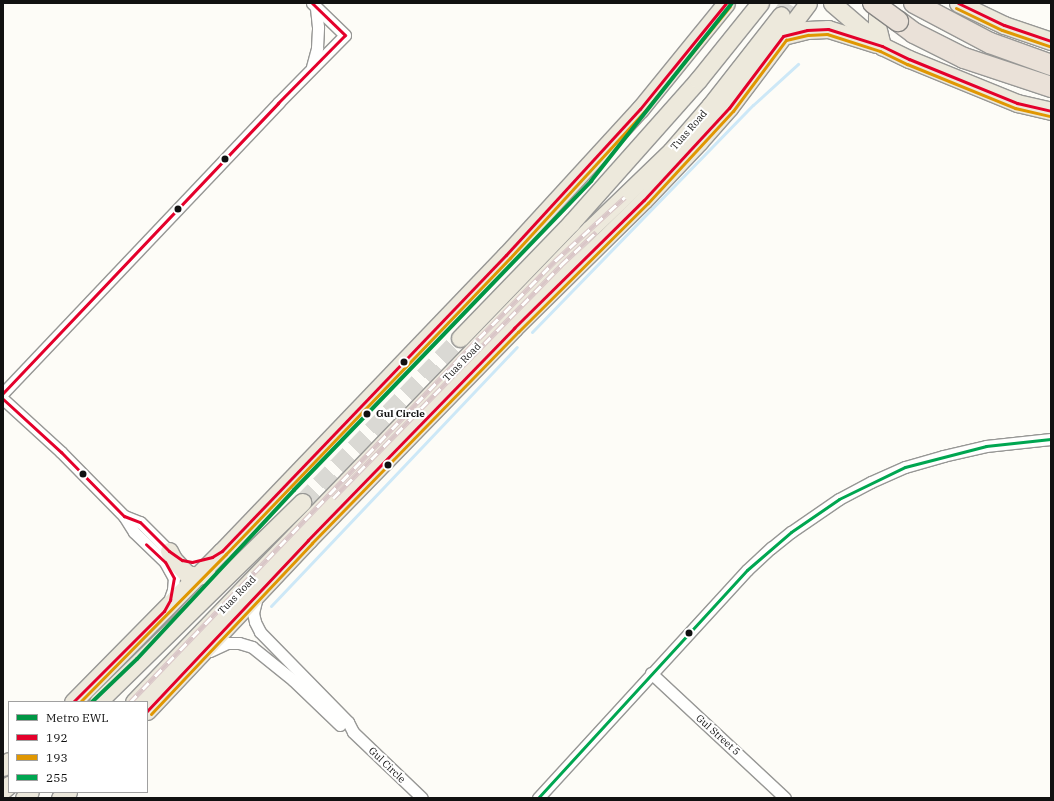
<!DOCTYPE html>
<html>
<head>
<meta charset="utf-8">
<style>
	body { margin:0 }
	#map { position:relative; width:1054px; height:801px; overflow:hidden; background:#fdfcf7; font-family:"IBM Plex Serif",serif }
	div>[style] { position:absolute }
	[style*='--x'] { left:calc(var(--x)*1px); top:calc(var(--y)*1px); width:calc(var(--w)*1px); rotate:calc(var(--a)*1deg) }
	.stream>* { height:3px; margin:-1.5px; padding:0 1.5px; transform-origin:1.5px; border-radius:1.5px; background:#cde8f7 }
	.primary-tunnel>* { height:17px; margin-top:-8.5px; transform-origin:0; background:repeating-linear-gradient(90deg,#dad9d4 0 17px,transparent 0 25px) }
	.roads { filter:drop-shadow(1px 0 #979795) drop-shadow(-1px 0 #979795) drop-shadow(0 1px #979795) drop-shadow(0 -1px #979795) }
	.street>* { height:11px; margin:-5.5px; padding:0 5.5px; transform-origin:5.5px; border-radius:5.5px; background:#fffffe }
	.primary>* { height:17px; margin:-8.5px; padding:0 8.5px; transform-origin:8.5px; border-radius:8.5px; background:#ede9dc }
	.highway>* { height:20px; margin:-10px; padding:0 10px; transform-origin:10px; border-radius:10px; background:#eae1d8 }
	.rail>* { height:4.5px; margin-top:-2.25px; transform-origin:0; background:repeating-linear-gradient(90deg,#fff 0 9px,#d9c6c7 0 18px); box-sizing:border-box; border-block:1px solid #d9c6c7 }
	.bridges { filter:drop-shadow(1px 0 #858482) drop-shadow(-1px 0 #858482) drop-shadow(0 1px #858482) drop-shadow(0 -1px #858482) }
	.highway-bridge>* { height:20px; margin:-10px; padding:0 10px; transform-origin:10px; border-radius:10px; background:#eae1d8 }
	.bus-1>* { height:3px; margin:-1.5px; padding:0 1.5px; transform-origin:1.5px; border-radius:1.5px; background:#e4002b }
	.bus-2>* { height:3px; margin:-1.5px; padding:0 1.5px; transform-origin:1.5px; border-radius:1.5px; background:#e09702 }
	.bus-3>* { height:3px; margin:-1.5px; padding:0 1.5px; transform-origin:1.5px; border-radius:1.5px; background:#00a651 }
	.metro-1>* { height:4px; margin:-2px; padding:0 2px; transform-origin:2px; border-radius:2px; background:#009645 }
	.dots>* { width:11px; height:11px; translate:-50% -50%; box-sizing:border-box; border:2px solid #fff; border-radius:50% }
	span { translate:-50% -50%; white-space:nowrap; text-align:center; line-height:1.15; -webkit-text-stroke:4px #fff; paint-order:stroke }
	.street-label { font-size:10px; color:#111 }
	.stop-label { font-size:10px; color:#111; font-weight:700 }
	.left { translate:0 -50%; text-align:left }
	.frame { position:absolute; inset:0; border:4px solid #111; pointer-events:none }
	.legend { position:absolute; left:8px; top:701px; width:140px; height:92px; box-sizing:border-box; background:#fff; border:1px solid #a0a0a0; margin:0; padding:5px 7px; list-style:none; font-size:12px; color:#111 }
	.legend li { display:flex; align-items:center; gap:8px; height:20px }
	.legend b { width:20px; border:1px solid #a0a0a0 }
</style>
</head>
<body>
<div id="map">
	<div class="stream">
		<div style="--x:532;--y:332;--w:317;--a:-45.8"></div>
		<div style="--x:753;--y:105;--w:61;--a:-42.3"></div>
		<div style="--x:271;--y:606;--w:357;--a:-46.5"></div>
	</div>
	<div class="primary-tunnel">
		<div style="--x:781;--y:15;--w:14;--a:-60"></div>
		<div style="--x:302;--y:502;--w:228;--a:-46.1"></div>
	</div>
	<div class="roads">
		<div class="street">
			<div style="--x:312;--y:67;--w:20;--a:-75"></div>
			<div style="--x:317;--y:48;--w:21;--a:-87"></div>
			<div style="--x:318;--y:27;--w:20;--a:-96"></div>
			<div style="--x:3;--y:393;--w:400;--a:-46.5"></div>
			<div style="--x:278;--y:103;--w:95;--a:-45.4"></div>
			<div style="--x:345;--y:35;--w:46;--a:-135.9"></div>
			<div style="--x:3;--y:399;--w:79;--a:42.4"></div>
			<div style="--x:61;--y:452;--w:90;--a:45.5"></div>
			<div style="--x:124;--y:516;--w:19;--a:58"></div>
			<div style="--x:134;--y:532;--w:43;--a:44.1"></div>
			<div style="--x:165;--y:562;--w:18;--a:61"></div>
			<div style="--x:174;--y:578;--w:12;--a:95"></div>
			<div style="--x:173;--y:590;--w:12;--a:110"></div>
			<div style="--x:124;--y:516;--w:17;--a:21"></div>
			<div style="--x:140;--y:522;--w:41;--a:45"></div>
			<div style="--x:257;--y:597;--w:16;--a:104"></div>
			<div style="--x:253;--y:613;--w:9;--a:77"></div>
			<div style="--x:255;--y:622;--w:11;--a:63"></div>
			<div style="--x:260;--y:632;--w:126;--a:45.6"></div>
			<div style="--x:348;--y:722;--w:11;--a:63"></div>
			<div style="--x:353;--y:732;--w:95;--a:43.7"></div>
			<div style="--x:210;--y:651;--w:19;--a:-25"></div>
			<div style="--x:227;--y:643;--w:12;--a:0"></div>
			<div style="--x:239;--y:643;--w:14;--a:17"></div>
			<div style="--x:252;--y:647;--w:53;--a:38.8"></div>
			<div style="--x:293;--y:680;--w:65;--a:43.8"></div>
			<div style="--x:651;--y:673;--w:183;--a:43"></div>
			<div style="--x:538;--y:798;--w:309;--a:-47.5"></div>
			<div style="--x:747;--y:570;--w:33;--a:-43"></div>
			<div style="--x:771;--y:548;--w:26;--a:-39"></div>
			<div style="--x:791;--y:532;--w:58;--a:-34.5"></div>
			<div style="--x:839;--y:499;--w:36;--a:-28"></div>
			<div style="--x:871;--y:482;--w:37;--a:-24"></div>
			<div style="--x:905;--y:467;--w:40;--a:-16"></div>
			<div style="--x:943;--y:456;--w:44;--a:-13.1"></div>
			<div style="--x:986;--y:446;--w:65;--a:-6.1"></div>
		</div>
		<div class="primary">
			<div style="--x:832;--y:3;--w:66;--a:40.7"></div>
			<div style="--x:882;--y:46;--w:30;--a:26"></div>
			<div style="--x:909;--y:59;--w:117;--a:22.2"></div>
			<div style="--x:1017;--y:103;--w:35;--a:13"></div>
			<div style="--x:881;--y:3;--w:14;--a:107"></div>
			<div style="--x:877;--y:16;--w:10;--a:90"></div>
			<div style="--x:877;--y:26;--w:21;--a:76"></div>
			<div style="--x:958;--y:3;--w:51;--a:25.6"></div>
			<div style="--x:1004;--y:25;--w:50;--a:18.8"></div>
			<div style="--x:783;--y:36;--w:25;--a:-14"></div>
			<div style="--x:807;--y:30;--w:21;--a:-3"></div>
			<div style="--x:828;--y:29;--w:50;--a:17.4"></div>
			<div style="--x:460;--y:338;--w:160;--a:-46"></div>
			<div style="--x:571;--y:223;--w:191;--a:-48.4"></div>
			<div style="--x:698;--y:80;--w:99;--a:-51.2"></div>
			<div style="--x:169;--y:551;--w:9;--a:63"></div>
			<div style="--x:173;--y:559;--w:21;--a:47"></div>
			<div style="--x:187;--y:574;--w:11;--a:10"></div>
			<div style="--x:198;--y:576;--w:9;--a:-13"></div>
			<div style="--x:73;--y:702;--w:212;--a:-45.4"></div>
			<div style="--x:222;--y:551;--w:410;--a:-46.2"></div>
			<div style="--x:506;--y:255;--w:198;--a:-47.5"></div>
			<div style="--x:640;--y:109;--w:136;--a:-50.9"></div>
			<div style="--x:98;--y:702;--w:286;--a:-44.4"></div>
			<div style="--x:134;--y:702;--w:657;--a:-46.05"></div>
			<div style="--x:590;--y:229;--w:112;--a:-43.9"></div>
			<div style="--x:671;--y:151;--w:60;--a:-49.1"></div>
			<div style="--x:710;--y:106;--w:115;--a:-52"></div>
			<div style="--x:147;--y:711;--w:235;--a:-46.7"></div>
			<div style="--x:308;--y:540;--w:296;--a:-45.8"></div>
			<div style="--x:514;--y:328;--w:182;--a:-44.6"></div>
			<div style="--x:644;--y:200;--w:80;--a:-46.5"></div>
			<div style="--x:699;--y:142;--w:45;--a:-48.6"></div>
			<div style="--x:729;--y:108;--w:131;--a:-53"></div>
			<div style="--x:3;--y:767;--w:8;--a:-45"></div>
			<div style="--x:3;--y:790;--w:8;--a:-40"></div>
			<div style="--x:24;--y:798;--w:8;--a:-45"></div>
			<div style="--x:60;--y:798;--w:10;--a:-37"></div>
		</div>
		<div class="highway">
			<div style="--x:914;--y:3;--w:86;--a:27.8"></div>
			<div style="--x:990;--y:43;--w:65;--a:19.8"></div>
			<div style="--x:898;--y:21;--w:20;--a:37"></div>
			<div style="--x:914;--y:33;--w:56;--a:26.6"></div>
			<div style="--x:964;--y:58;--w:92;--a:18.4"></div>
		</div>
	</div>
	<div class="rail">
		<div style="--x:333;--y:498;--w:326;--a:-45.6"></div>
		<div style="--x:561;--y:265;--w:48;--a:-43.3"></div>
		<div style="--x:130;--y:702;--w:504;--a:-46.21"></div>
		<div style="--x:479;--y:338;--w:110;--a:-45.4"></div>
		<div style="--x:556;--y:260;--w:93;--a:-42.4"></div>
	</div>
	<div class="bridges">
		<div class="highway-bridge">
			<div style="--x:873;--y:3;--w:31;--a:36"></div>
		</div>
	</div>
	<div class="bus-1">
		<div style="--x:312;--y:3;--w:46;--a:44.1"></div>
		<div style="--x:958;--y:3;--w:51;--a:25.6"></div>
		<div style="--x:1004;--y:25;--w:50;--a:18.8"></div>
		<div style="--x:3;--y:393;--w:400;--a:-46.5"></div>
		<div style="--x:278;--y:103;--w:95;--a:-45.4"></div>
		<div style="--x:3;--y:399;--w:79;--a:42.4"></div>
		<div style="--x:61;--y:452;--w:90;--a:45.5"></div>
		<div style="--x:124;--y:516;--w:17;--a:21"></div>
		<div style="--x:140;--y:522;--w:41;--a:45"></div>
		<div style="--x:169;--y:551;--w:16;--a:35"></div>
		<div style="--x:182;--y:560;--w:10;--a:11"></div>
		<div style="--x:192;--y:562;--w:21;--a:-14"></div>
		<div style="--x:212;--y:557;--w:12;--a:-31"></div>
		<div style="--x:222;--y:551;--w:410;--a:-46.2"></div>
		<div style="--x:506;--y:255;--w:198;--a:-47.5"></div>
		<div style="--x:640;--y:109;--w:136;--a:-50.9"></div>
		<div style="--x:73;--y:702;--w:129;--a:-45"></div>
		<div style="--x:164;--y:611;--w:13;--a:-61"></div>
		<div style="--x:170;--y:600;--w:22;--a:-80"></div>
		<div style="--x:174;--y:578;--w:18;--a:-119"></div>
		<div style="--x:165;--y:562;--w:26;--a:-137"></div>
		<div style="--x:147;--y:711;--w:235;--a:-46.7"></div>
		<div style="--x:308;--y:540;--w:296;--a:-45.8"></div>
		<div style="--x:514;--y:328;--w:182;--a:-44.6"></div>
		<div style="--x:644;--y:200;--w:125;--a:-47.3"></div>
		<div style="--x:729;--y:108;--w:90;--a:-53.1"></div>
		<div style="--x:783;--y:36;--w:25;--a:-14"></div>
		<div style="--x:807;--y:30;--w:21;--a:-3"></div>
		<div style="--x:828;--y:29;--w:57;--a:17.5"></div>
		<div style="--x:882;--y:46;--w:30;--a:26"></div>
		<div style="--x:909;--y:59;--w:117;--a:22.2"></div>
		<div style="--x:1017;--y:103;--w:35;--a:13"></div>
	</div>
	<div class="bus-2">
		<div style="--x:956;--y:8;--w:51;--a:25.6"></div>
		<div style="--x:1002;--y:30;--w:50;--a:18.8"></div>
		<div style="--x:80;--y:702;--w:208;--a:-45.4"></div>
		<div style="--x:226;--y:554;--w:410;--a:-46.2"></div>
		<div style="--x:510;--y:258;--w:198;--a:-47.5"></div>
		<div style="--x:644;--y:112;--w:136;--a:-50.9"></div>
		<div style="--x:151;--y:714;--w:235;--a:-46.7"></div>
		<div style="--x:312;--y:543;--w:295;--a:-45.7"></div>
		<div style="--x:518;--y:332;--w:183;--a:-44.8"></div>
		<div style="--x:648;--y:203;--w:125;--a:-47.3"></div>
		<div style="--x:733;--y:111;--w:89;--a:-53.3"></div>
		<div style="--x:786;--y:40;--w:23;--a:-13"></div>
		<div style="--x:808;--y:35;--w:19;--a:-3"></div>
		<div style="--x:827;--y:34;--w:56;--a:17.8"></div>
		<div style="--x:880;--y:51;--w:30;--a:26"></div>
		<div style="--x:907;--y:64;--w:117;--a:22.2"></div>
		<div style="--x:1015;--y:108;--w:36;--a:13"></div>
	</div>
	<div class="bus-3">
		<div style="--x:538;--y:798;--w:309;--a:-47.5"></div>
		<div style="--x:747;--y:570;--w:58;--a:-40.8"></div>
		<div style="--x:791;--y:532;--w:58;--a:-34.5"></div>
		<div style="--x:839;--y:499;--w:73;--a:-25.9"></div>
		<div style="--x:905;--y:467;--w:84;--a:-14.5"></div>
		<div style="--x:986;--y:446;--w:65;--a:-6.1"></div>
	</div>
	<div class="metro-1">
		<div style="--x:92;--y:702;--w:62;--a:-43.7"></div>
		<div style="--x:137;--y:659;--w:231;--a:-47.1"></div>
		<div style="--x:294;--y:490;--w:429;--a:-46.1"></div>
		<div style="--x:591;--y:181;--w:227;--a:-51.6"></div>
	</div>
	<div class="dots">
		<div style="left:225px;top:159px;background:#111"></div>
		<div style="left:178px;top:209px;background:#111"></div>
		<div style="left:404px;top:362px;background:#111"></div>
		<div style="left:367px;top:414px;background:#111"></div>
		<div style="left:388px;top:465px;background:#111"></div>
		<div style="left:83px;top:474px;background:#111"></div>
		<div style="left:689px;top:633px;background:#111"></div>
	</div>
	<div class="street-label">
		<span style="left:689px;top:130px;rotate:-49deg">Tuas Road</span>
		<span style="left:462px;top:362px;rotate:-46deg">Tuas Road</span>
		<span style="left:237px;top:595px;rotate:-46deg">Tuas Road</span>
		<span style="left:718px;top:735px;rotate:42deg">Gul Street 5</span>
		<span style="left:387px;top:765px;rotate:44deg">Gul Circle</span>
	</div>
	<div class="stop-label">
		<span class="left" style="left:376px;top:414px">Gul Circle</span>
	</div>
	<div class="frame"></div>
	<ul class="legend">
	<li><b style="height:5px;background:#009645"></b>Metro EWL</li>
	<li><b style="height:5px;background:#e4002b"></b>192</li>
	<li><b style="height:5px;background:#e09702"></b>193</li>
	<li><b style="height:5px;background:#00a651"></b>255</li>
	</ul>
</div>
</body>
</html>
